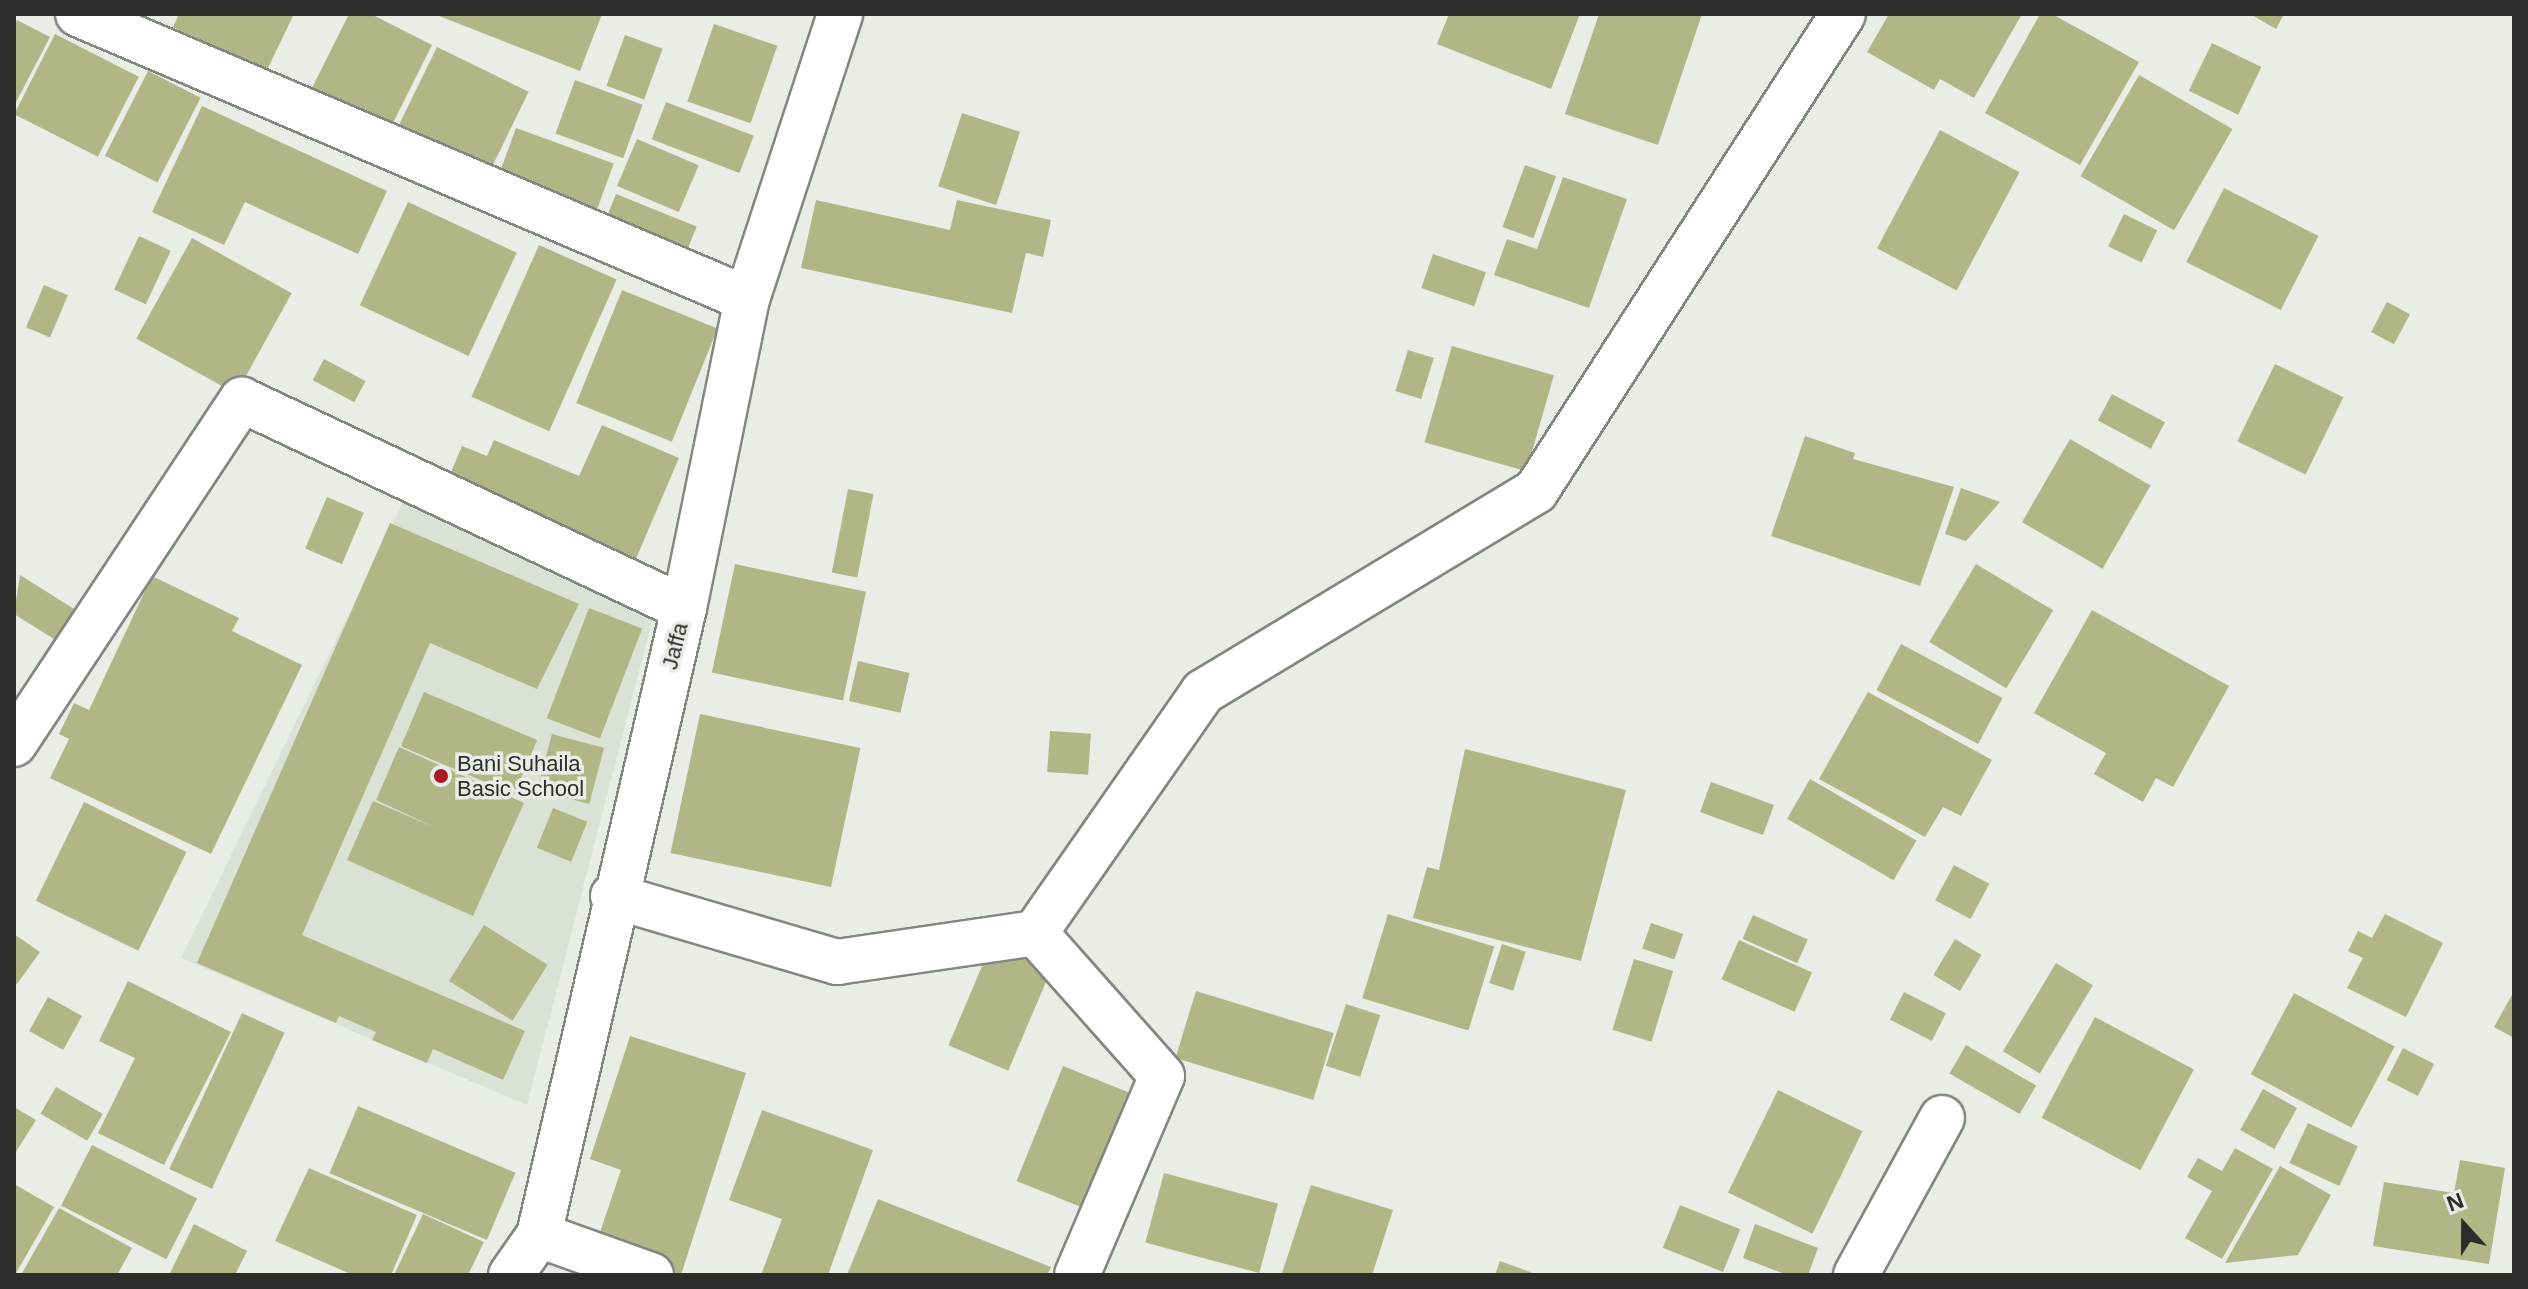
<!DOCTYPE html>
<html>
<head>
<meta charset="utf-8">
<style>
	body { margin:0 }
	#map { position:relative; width:2528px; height:1289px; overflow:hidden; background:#e8ede6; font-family:Arial,sans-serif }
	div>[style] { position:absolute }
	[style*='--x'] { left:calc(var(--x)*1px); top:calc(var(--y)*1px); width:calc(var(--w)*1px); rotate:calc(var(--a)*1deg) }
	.built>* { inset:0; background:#d9e2d4 }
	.building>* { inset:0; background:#b2b687; transform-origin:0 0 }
	.roads { filter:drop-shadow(2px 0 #838781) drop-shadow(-2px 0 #838781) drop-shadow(0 2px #838781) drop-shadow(0 -2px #838781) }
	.minor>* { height:44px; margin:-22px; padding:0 22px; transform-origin:22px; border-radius:22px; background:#fff }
	.dots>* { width:22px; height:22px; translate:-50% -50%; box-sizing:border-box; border:4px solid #e8ede6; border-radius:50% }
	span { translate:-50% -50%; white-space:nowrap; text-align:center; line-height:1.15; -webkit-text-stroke:7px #e8ede6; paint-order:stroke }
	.street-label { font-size:22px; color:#2d2e2c }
	.poi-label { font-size:22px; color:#2d2e2c }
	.left { translate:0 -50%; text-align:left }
	.frame { position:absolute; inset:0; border:16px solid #2d2e2c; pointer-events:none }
	.north { position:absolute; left:2424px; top:1185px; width:80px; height:80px; -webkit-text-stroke:6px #e8ede6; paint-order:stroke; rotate:339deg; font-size:22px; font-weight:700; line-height:32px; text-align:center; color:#2d2e2c }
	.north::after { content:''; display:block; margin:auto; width:28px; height:36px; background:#2d2e2c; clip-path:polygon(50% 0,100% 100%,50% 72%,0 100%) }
</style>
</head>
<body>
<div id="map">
	<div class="built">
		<div style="clip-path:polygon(410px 488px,659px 594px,527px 1105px,181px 958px)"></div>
	</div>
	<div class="building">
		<div style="clip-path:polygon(179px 14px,294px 14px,266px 72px,173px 27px)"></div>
		<div style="clip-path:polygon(349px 14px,371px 14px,432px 45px,388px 133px,309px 94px)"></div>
		<div style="clip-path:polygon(434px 14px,602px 14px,580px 71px)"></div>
		<div style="clip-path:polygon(1449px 14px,1580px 14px,1551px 89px,1437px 44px)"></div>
		<div style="clip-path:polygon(1599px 14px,1702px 14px,1658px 145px,1565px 114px)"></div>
		<div style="clip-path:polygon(1889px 14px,2022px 14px,1974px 98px,1940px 79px,1934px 90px,1867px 52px)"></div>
		<div style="clip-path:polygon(2040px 14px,2052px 14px,2139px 62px,2080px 165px,1985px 113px)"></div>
		<div style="clip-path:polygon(2250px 14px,2284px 14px,2276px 29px)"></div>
		<div style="clip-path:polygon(17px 20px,50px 37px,14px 106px,14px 26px)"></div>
		<div style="left:714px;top:24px;width:67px;height:82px;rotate:19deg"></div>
		<div style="left:55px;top:34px;width:94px;height:90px;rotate:27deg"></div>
		<div style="left:625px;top:35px;width:40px;height:54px;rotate:20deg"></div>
		<div style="left:2212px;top:43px;width:55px;height:53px;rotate:26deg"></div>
		<div style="left:437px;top:47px;width:102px;height:98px;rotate:26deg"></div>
		<div style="left:148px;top:71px;width:59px;height:95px;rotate:27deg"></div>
		<div style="left:2139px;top:75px;width:108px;height:117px;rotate:30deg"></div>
		<div style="left:575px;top:80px;width:72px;height:57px;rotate:20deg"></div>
		<div style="left:666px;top:102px;width:94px;height:40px;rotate:21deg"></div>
		<div style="clip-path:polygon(202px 106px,387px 191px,358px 254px,245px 202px,224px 245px,152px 212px)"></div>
		<div style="left:962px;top:113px;width:61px;height:77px;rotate:18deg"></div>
		<div style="left:516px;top:128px;width:104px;height:61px;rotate:20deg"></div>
		<div style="left:1940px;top:130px;width:90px;height:134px;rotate:28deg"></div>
		<div style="left:637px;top:139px;width:67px;height:51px;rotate:23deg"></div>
		<div style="left:1525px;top:165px;width:33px;height:66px;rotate:20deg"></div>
		<div style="clip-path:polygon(1563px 177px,1627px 199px,1589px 308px,1494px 275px,1507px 239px,1537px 249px)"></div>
		<div style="left:2224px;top:188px;width:106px;height:83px;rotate:27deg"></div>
		<div style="left:616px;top:194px;width:87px;height:33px;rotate:22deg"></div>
		<div style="clip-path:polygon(816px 200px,950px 230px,957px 200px,1051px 220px,1043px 257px,1026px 253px,1012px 313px,801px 268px)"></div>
		<div style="left:408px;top:202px;width:120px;height:114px;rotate:25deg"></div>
		<div style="left:2124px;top:214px;width:37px;height:36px;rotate:26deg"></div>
		<div style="left:139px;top:236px;width:35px;height:59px;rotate:25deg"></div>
		<div style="left:192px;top:238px;width:114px;height:115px;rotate:29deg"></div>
		<div style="left:539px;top:245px;width:85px;height:166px;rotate:24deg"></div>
		<div style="left:1433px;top:254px;width:56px;height:36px;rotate:19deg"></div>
		<div style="left:44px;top:285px;width:26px;height:46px;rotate:23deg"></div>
		<div style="left:622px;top:290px;width:103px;height:122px;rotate:22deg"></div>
		<div style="left:2387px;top:302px;width:26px;height:34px;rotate:28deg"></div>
		<div style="left:1452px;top:346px;width:106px;height:100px;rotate:16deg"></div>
		<div style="left:1408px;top:350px;width:27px;height:43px;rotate:17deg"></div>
		<div style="left:324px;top:359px;width:47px;height:24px;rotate:28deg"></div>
		<div style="left:2275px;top:364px;width:76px;height:86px;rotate:26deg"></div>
		<div style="left:2112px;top:394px;width:60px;height:30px;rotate:28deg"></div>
		<div style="clip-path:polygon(602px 425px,679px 458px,635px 561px,447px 482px,462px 446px,487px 456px,494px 440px,579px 476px)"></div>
		<div style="clip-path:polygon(1805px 436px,1855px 453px,1853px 459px,1954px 487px,1920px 586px,1771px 536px)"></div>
		<div style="left:2070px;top:439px;width:93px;height:96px;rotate:30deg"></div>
		<div style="clip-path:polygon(1961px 488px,2000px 502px,1966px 541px,1945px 534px)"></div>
		<div style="left:848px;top:489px;width:26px;height:85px;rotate:11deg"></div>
		<div style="left:327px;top:497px;width:40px;height:56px;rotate:23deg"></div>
		<div style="clip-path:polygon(390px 523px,579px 604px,537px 689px,430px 643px,302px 935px,525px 1031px,503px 1080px,433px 1049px,427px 1063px,372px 1040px,376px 1032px,339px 1016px,336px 1023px,197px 963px)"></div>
		<div style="left:735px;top:564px;width:134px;height:111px;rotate:12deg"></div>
		<div style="left:1976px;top:564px;width:90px;height:91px;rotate:31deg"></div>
		<div style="clip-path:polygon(20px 575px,82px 614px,62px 644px,14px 614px)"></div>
		<div style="clip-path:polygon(152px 576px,239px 618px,232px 631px,302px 665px,211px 854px,50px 778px,69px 739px,59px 734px,74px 703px,89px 710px)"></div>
		<div style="left:589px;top:608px;width:57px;height:118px;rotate:21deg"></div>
		<div style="clip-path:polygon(2092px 610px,2229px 686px,2173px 787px,2156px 778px,2143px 802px,2094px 774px,2106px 753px,2034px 713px)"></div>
		<div style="left:1901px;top:644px;width:115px;height:52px;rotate:28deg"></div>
		<div style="left:858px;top:661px;width:53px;height:41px;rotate:13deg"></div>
		<div style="left:424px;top:692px;width:123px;height:59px;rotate:23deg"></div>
		<div style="clip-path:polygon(1868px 692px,1992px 760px,1961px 816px,1943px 807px,1925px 837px,1819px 779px)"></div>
		<div style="left:700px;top:714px;width:164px;height:142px;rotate:12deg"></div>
		<div style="left:1050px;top:731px;width:41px;height:41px;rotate:4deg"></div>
		<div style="left:552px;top:734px;width:54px;height:58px;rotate:15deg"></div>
		<div style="clip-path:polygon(399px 747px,524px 803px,473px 916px,347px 860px,373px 801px,434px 827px,376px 800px)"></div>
		<div style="clip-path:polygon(1465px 749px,1626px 790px,1581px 961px,1413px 918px,1427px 867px,1439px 870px)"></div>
		<div style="left:1810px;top:779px;width:123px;height:46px;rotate:30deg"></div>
		<div style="left:1711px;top:782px;width:67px;height:32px;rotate:20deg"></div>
		<div style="left:84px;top:802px;width:114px;height:110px;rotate:26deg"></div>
		<div style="left:553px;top:808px;width:37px;height:43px;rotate:22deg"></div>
		<div style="left:1954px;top:865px;width:40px;height:40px;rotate:28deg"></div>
		<div style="left:1388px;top:914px;width:111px;height:88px;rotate:17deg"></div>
		<div style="clip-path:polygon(2385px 914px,2443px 943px,2406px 1017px,2347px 988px,2363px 958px,2348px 951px,2358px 931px,2372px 938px)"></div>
		<div style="left:1753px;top:915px;width:60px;height:26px;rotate:24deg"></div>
		<div style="left:1651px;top:923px;width:34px;height:27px;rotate:19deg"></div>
		<div style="left:484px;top:925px;width:75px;height:66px;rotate:32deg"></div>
		<div style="clip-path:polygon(14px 934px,40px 952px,17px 984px,14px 982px)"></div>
		<div style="left:1955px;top:939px;width:31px;height:42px;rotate:31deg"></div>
		<div style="left:1739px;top:940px;width:80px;height:43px;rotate:24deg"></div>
		<div style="left:1502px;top:944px;width:25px;height:41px;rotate:18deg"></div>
		<div style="left:991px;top:945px;width:65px;height:109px;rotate:23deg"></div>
		<div style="left:1634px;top:959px;width:41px;height:74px;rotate:17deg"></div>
		<div style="left:2056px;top:963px;width:43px;height:103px;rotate:31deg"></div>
		<div style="clip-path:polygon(128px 981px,231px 1032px,164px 1165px,98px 1133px,135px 1058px,99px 1041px)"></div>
		<div style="left:1196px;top:991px;width:144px;height:70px;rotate:17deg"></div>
		<div style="left:1904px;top:992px;width:47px;height:31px;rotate:27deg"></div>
		<div style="left:2294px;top:993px;width:114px;height:92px;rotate:28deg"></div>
		<div style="clip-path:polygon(2512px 995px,2514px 996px,2514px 1038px,2494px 1027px)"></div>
		<div style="left:48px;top:997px;width:39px;height:39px;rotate:29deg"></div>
		<div style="left:1346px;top:1004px;width:36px;height:65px;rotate:18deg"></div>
		<div style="left:242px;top:1013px;width:47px;height:172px;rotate:25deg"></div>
		<div style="left:2095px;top:1017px;width:112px;height:114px;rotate:28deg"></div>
		<div style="clip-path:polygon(630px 1036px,746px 1073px,681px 1275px,595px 1247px,621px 1170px,590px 1159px)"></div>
		<div style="left:1966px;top:1045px;width:81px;height:33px;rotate:30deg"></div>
		<div style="left:2403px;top:1048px;width:35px;height:36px;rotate:27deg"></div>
		<div style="left:1063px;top:1066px;width:71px;height:124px;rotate:22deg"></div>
		<div style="left:56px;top:1087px;width:54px;height:31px;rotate:30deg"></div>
		<div style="left:2263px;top:1089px;width:39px;height:47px;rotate:29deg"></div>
		<div style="left:1778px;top:1090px;width:94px;height:114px;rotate:26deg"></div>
		<div style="left:358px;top:1106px;width:171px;height:73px;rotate:23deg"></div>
		<div style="clip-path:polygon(14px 1107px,36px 1120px,14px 1155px)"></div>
		<div style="clip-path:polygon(762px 1110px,873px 1150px,828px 1275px,761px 1275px,782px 1219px,729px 1200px)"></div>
		<div style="left:2308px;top:1123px;width:55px;height:44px;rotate:25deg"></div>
		<div style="left:92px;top:1145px;width:118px;height:68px;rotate:27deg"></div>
		<div style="clip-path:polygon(2235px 1148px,2273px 1169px,2222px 1259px,2185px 1238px,2212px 1191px,2187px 1177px,2198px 1158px,2222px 1171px)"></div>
		<div style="clip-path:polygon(2460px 1160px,2505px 1168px,2489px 1264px,2373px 1246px,2384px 1182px,2454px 1193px)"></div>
		<div style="clip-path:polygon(2280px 1166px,2331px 1195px,2298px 1255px,2225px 1263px)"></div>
		<div style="clip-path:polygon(309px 1168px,417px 1215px,391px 1275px,353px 1275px,275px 1241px)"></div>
		<div style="left:1164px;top:1173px;width:118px;height:72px;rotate:15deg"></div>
		<div style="clip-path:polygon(14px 1184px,54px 1207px,15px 1275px,14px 1275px)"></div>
		<div style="clip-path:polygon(1311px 1185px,1393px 1210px,1372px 1275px,1282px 1273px)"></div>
		<div style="clip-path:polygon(878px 1199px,1051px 1267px,1047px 1275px,847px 1275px)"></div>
		<div style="left:1680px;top:1205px;width:65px;height:46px;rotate:22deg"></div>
		<div style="clip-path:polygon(59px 1208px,132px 1248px,117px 1275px,21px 1275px)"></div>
		<div style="clip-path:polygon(423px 1214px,484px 1242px,468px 1275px,394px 1275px)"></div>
		<div style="clip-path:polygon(194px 1224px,247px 1251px,235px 1275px,169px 1275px)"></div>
		<div style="clip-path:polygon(1755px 1224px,1818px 1248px,1808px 1275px,1787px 1275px,1743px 1258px)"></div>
		<div style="clip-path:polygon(1500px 1261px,1538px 1275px,1495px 1275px)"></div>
	</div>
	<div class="roads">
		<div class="minor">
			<div style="--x:78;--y:14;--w:727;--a:23.07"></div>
			<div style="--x:14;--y:744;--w:413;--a:-56.5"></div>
			<div style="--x:242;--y:400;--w:488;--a:25.2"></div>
			<div style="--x:613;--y:896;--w:234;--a:16.4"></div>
			<div style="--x:837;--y:962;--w:200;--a:-8.3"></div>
			<div style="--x:539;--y:1235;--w:119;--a:19.7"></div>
			<div style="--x:511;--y:1275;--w:49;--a:-55"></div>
			<div style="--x:539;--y:1235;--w:644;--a:-76.98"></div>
			<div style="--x:684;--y:608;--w:315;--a:-78.5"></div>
			<div style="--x:747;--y:299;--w:300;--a:-71.9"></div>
			<div style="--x:1077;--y:1275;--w:216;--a:-66.9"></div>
			<div style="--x:1162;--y:1076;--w:191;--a:-131.6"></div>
			<div style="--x:1035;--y:933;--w:294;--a:-55.1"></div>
			<div style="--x:1203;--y:692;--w:389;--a:-31.1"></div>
			<div style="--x:1536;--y:491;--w:567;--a:-57.23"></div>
			<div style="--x:1856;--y:1275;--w:179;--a:-61.3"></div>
		</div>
	</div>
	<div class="dots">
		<div style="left:441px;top:776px;background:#ab1726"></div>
	</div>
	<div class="street-label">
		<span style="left:675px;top:646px;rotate:-76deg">Jaffa</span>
	</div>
	<div class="poi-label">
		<span class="left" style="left:457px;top:776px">Bani Suhaila<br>Basic School</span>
	</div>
	<div class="frame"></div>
	<div class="north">N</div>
</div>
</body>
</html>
